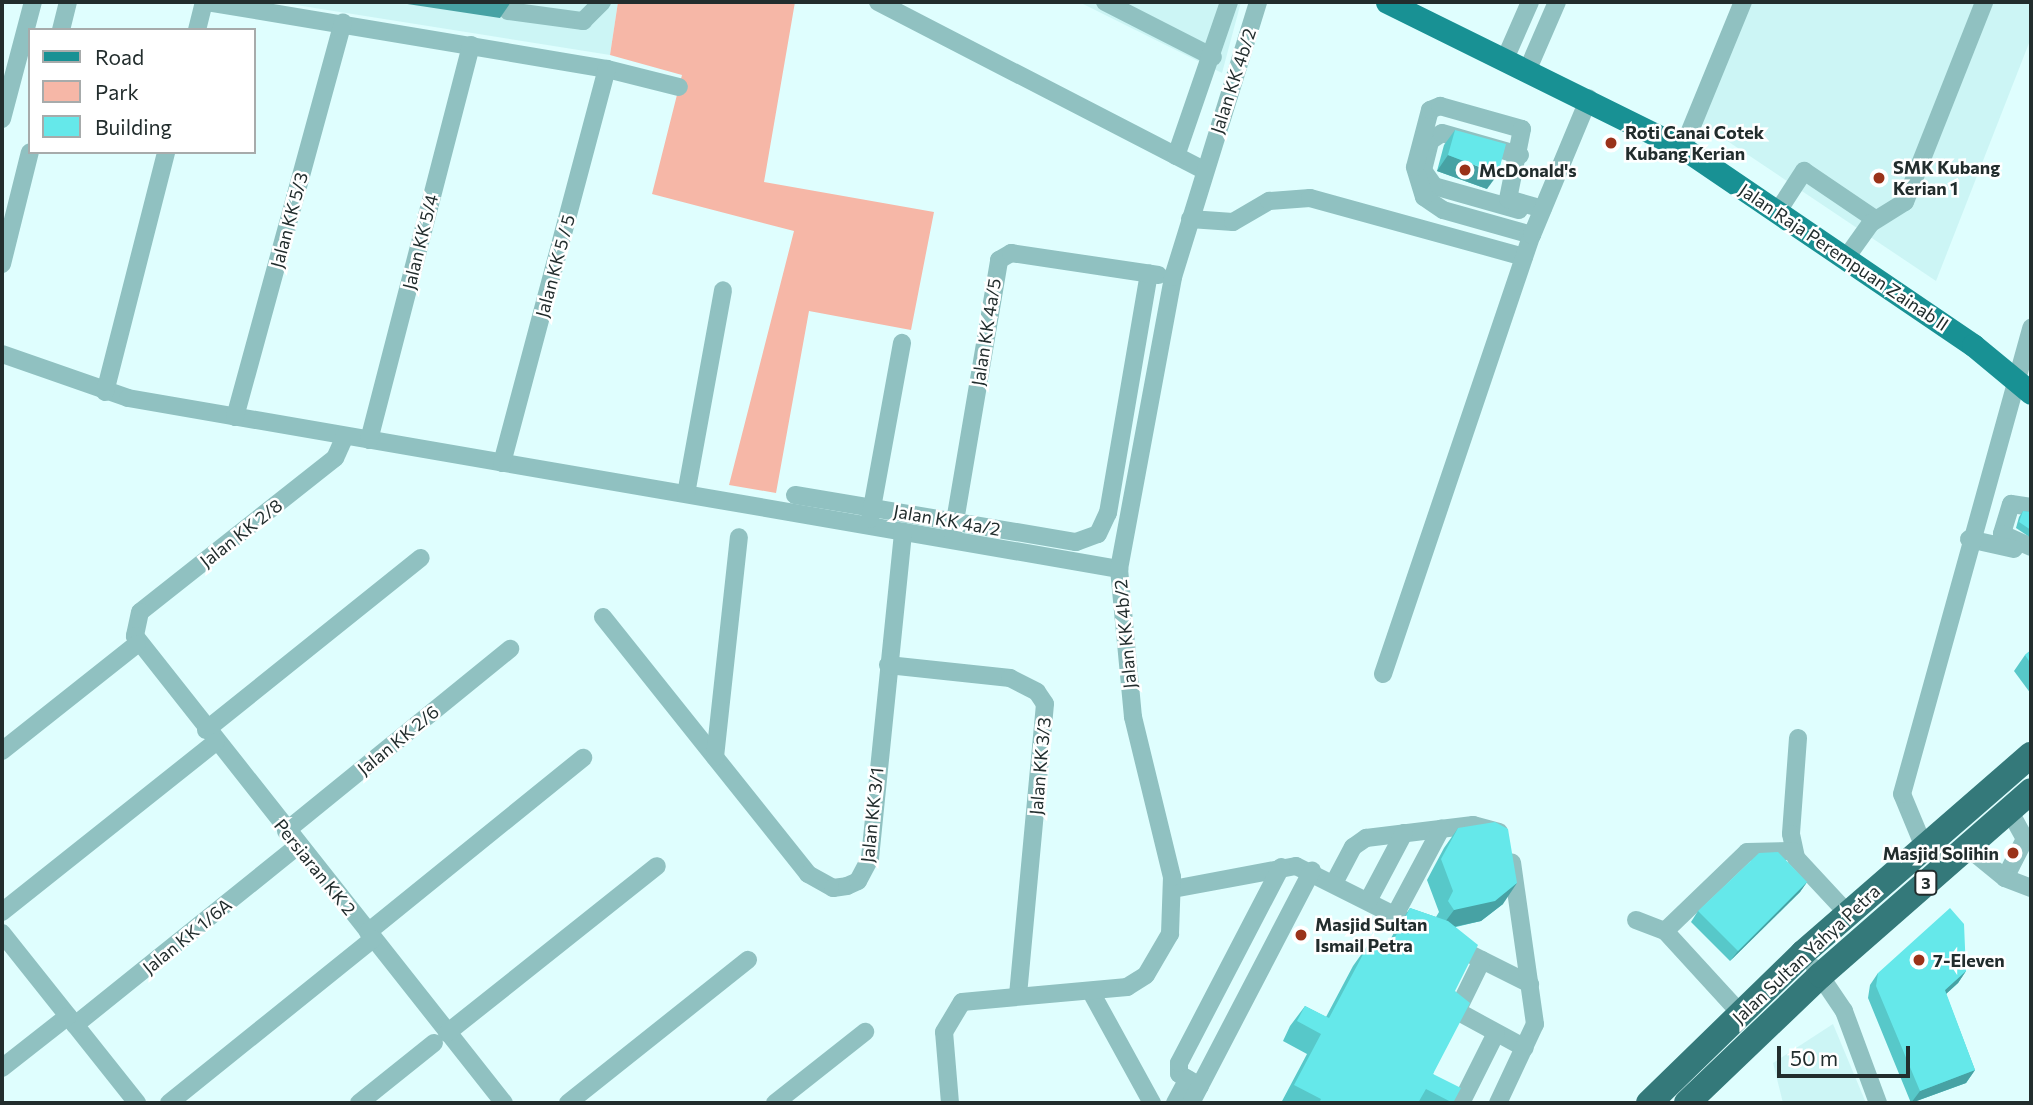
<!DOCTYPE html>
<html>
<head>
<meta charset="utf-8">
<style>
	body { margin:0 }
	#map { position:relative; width:2033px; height:1105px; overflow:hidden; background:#dffefe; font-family:Commissioner,sans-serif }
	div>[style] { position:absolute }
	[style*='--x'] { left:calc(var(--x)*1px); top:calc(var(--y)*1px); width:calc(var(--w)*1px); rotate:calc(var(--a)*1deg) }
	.built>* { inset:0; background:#ccf5f5 }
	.green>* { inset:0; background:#f6b7a7 }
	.minor>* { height:18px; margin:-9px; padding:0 9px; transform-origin:9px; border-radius:9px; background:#90c1c1 }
	.major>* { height:23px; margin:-11.5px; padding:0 11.5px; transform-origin:11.5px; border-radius:11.5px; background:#189194 }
	.highway>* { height:26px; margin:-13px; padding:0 13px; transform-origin:13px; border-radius:13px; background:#34797a }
	.wall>* { inset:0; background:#57c8c9 }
	.shaded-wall>* { inset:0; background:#47a2a4 }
	.building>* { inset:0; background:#65e8ea }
	.dots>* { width:19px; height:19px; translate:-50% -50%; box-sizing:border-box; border:4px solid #fff; border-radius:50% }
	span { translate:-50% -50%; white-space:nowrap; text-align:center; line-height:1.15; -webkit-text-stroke:5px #fff; paint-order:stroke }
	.shield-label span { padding:2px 5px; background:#fff; border:2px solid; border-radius:5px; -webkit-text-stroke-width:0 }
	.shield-label { font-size:16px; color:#222d2d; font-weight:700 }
	.street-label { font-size:18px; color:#222d2d }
	.poi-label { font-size:18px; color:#222d2d; font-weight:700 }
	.left { translate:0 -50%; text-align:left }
	.right { translate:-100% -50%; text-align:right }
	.frame { position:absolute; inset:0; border:4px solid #222d2d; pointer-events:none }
	.legend { position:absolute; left:28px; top:28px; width:228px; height:126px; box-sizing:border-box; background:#fff; border:2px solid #a7abab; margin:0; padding:9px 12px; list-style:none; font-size:21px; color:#222d2d }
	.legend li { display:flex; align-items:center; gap:14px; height:35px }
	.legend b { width:35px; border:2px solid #a7abab }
	.scale { position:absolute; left:1777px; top:1046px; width:133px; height:32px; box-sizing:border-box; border:4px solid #222d2d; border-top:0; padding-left:9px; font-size:21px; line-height:24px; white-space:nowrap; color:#222d2d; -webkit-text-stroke:5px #fff; paint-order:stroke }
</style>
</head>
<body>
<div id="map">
	<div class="built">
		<div style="clip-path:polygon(277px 2px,618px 2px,610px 55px)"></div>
		<div style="clip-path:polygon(1079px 2px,1241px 2px,1222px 73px)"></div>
		<div style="clip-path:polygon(1749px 2px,2031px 2px,2031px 38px,1936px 281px,1699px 122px)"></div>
		<div style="clip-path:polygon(1833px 1024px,1866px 1103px,1783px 1103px,1773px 1063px)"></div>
	</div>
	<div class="green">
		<div style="clip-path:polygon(618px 2px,795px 2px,764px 182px,934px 212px,911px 330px,809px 311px,776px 493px,729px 485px,794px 231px,652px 194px,682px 75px,610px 55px)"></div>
	</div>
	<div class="minor">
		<div style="--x:207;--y:2;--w:406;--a:9.5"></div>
		<div style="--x:607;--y:69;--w:74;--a:14"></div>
		<div style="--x:878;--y:2;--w:368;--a:27.3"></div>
		<div style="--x:1105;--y:2;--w:121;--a:27"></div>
		<div style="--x:508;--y:11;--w:76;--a:7.6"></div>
		<div style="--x:583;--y:21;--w:27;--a:-45"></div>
		<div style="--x:61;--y:30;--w:29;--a:-76"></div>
		<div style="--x:197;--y:30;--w:29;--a:-76"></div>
		<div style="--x:1505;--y:59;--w:62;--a:-66.3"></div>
		<div style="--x:1528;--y:69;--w:73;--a:-66.6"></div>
		<div style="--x:2;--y:119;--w:121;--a:-75.2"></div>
		<div style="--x:1683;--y:148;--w:158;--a:-67.7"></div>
		<div style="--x:1176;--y:156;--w:163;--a:-71"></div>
		<div style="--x:1519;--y:210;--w:88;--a:-164.2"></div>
		<div style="--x:1434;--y:186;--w:19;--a:-125"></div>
		<div style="--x:1423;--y:170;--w:30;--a:-76"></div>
		<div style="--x:1430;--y:141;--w:14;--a:-34"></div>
		<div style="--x:1442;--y:133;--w:81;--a:15.8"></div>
		<div style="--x:1778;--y:211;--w:48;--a:-57"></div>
		<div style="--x:1804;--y:171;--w:86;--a:34.1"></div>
		<div style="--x:1190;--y:219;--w:43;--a:4"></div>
		<div style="--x:1233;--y:222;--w:42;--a:-30.3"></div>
		<div style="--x:1269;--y:201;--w:41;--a:-4.2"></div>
		<div style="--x:1310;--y:198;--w:222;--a:15.4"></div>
		<div style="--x:1532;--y:235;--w:92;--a:-164.3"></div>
		<div style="--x:1443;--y:210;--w:23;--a:-146"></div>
		<div style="--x:1424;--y:197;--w:31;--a:-107"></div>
		<div style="--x:1415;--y:167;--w:59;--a:-75.3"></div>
		<div style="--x:1430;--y:110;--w:11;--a:-22"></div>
		<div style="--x:1440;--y:106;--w:85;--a:15.7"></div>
		<div style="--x:1522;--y:129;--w:71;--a:101.3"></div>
		<div style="--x:1508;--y:199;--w:36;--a:16"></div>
		<div style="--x:1846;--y:258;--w:43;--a:-54.5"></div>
		<div style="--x:1871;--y:223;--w:40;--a:-32"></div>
		<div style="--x:1905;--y:202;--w:215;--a:-68.4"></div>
		<div style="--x:2;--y:264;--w:115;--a:-76"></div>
		<div style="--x:2;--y:354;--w:133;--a:19.2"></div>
		<div style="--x:128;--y:398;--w:1006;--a:9.79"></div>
		<div style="--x:105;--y:392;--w:248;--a:-75.7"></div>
		<div style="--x:235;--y:417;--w:409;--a:-74.7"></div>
		<div style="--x:345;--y:436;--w:24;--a:114"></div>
		<div style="--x:335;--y:458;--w:248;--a:141.7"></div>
		<div style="--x:140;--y:612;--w:25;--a:102"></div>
		<div style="--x:135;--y:636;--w:595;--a:51.69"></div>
		<div style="--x:369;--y:440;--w:408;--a:-75.5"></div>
		<div style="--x:502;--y:463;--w:408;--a:-75.1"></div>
		<div style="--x:686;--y:494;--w:207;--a:-79.7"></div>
		<div style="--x:795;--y:495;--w:285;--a:9.5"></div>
		<div style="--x:1076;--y:542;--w:23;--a:-20"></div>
		<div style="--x:1098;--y:534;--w:23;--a:-65"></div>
		<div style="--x:1108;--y:513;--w:243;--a:-80.3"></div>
		<div style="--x:2031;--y:507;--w:20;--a:-171"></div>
		<div style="--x:2011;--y:504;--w:31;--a:107"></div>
		<div style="--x:2002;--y:534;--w:32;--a:24"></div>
		<div style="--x:870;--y:519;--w:179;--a:-79.7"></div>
		<div style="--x:953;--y:533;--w:277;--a:-80.4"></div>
		<div style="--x:999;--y:260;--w:14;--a:-30"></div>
		<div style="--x:1011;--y:253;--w:149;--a:8.5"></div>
		<div style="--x:1969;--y:539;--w:46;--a:12.5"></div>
		<div style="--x:603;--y:617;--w:329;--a:51.4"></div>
		<div style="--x:808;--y:874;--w:29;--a:29"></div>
		<div style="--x:833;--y:888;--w:14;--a:-8"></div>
		<div style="--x:847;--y:886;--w:12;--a:-24"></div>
		<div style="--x:858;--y:881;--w:26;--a:-62"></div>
		<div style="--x:870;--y:858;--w:328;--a:-84.2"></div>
		<div style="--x:888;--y:665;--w:123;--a:6.1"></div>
		<div style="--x:1010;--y:678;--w:30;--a:27"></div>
		<div style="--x:1037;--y:692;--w:14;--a:56"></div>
		<div style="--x:1045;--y:704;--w:292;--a:95.3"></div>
		<div style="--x:1383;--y:674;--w:464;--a:-71.3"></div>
		<div style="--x:1532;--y:235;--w:148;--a:-67.4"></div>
		<div style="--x:206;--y:730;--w:275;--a:-38.7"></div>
		<div style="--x:1798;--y:738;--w:96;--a:94.2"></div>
		<div style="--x:1791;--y:834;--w:25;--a:78"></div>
		<div style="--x:1796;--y:858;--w:76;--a:47.1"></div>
		<div style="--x:2;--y:751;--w:172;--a:-38.4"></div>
		<div style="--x:715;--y:757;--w:221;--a:-83.8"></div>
		<div style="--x:286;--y:831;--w:289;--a:-39.1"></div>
		<div style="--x:1924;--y:847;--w:57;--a:-112.5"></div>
		<div style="--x:1902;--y:794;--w:484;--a:-74.5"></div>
		<div style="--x:1967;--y:847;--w:49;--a:39.2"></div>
		<div style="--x:2005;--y:878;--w:44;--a:-62.9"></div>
		<div style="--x:2025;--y:839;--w:33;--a:-119"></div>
		<div style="--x:2005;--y:878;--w:28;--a:21"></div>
		<div style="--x:1334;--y:883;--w:41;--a:-62.2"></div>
		<div style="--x:1353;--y:847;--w:16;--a:-35"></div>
		<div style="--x:1366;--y:838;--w:108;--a:-6.9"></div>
		<div style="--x:1473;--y:825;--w:27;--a:15"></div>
		<div style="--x:1173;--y:889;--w:125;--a:-10.6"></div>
		<div style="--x:1296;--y:866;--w:141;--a:26.6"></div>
		<div style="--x:1368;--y:901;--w:77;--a:-62.1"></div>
		<div style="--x:2;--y:912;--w:273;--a:-38.5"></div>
		<div style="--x:1395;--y:915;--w:98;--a:-61.9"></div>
		<div style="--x:1636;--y:920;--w:31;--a:21"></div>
		<div style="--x:1665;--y:931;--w:113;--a:47.5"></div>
		<div style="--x:1665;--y:931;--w:114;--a:-43.9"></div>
		<div style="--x:1747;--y:852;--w:47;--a:-1.2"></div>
		<div style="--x:368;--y:932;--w:277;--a:-39"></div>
		<div style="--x:2;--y:933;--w:217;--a:51.5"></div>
		<div style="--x:1472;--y:955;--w:65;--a:26.6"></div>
		<div style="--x:1482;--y:960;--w:57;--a:116.1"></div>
		<div style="--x:1457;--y:1011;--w:77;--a:28.6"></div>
		<div style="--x:1815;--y:968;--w:52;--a:56"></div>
		<div style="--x:1844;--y:1011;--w:98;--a:69.7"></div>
		<div style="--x:1091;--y:992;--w:127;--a:61.2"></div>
		<div style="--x:75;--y:1025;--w:286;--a:-38.8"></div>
		<div style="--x:447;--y:1033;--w:268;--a:-38.5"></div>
		<div style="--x:2;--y:1068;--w:84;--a:-38.2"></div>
		<div style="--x:1200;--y:1086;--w:24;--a:-150"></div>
		<div style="--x:1179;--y:1074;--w:11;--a:-90"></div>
		<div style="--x:1179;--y:1063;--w:221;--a:-62.5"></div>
		<div style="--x:169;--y:1103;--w:262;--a:-38.8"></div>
		<div style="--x:359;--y:1103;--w:96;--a:-38.7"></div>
		<div style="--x:568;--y:1103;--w:230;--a:-38.5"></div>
		<div style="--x:775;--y:1103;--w:115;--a:-38.3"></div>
		<div style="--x:950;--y:1103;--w:71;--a:-94.8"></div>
		<div style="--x:944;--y:1032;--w:35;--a:-59"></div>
		<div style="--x:962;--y:1002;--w:166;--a:-5.2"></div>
		<div style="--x:1127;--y:987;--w:22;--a:-32"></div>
		<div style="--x:1146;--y:975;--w:48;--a:-59.7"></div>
		<div style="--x:1170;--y:934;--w:57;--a:-88"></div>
		<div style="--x:1172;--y:877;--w:165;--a:-103.7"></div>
		<div style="--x:1133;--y:717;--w:149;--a:-95.4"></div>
		<div style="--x:1119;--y:569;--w:297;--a:-79.5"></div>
		<div style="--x:1173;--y:277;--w:288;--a:-72.8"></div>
		<div style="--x:1175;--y:1103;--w:27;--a:-62"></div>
		<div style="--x:1191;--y:1103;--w:262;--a:-62.5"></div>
		<div style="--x:1461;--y:1103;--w:78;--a:-63.4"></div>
		<div style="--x:1498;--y:1103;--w:87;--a:-64.9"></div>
		<div style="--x:1535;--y:1024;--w:163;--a:-98.1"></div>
	</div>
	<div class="major">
		<div style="--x:1387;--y:2;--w:330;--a:26.3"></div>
		<div style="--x:1683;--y:148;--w:351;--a:34.2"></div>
		<div style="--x:1973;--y:345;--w:75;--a:39.6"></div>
	</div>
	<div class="highway">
		<div style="--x:1649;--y:1103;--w:215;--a:-44.2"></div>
		<div style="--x:1803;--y:953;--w:302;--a:-41"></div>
		<div style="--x:1687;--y:1103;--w:185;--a:-43.7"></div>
		<div style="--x:1821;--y:975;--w:279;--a:-41.2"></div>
	</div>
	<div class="wall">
		<div style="clip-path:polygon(1455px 130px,1487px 189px,1437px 171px,1444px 145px)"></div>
		<div style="clip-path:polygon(2023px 511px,2031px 512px,2031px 538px,2016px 528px,2019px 517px)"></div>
		<div style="clip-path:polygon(2031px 650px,2031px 694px,2014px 671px,2025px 655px)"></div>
		<div style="clip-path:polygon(1458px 828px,1503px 904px,1481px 921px,1456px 927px,1455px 991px,1433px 1074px,1453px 1103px,1281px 1103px,1307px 1054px,1283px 1041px,1290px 1026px,1305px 1006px,1326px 1017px,1353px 966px,1368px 945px,1383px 953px,1396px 929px,1410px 908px,1436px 917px,1439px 912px,1427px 880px,1444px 848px)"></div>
		<div style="clip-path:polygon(1807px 882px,1800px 892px,1730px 961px,1691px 922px,1698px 911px)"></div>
		<div style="clip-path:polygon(1966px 971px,1958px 983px,1946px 994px,1975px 1070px,1966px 1083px,1911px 1103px,1868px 998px,1870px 985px,1878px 973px)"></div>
	</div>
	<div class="shaded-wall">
		<div style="clip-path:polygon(394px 2px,511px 2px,500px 18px)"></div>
		<div style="clip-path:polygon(1448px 155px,1498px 174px,1487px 189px,1437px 171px)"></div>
		<div style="clip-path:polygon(1807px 882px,1800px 892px,1730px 961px,1738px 951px)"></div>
		<div style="clip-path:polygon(1517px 883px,1503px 904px,1481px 921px,1439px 930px,1454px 910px)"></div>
		<div style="clip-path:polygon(1966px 971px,1958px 983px,1936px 1003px,1945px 990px)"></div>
		<div style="clip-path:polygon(1975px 1070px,1966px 1083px,1911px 1103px,1920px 1091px)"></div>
	</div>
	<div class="building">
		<div style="clip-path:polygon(1455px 130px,1506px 144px,1498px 174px,1448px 155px)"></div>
		<div style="clip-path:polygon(2023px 511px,2031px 512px,2031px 530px,2019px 522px)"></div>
		<div style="clip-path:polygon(2031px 650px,2031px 664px,2025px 655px)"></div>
		<div style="clip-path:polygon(1495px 822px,1508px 829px,1517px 883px,1495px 901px,1454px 910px,1448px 901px,1453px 891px,1441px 859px,1458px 828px)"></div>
		<div style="clip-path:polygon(1778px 852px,1807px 882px,1738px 951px,1698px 911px,1759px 853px)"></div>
		<div style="clip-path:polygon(1410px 908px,1448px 921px,1478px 945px,1455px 991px,1470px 1003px,1433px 1074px,1461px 1088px,1453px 1103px,1426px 1089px,1418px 1103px,1319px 1103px,1321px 1099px,1294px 1085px,1321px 1034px,1297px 1021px,1305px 1006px,1329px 1018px,1368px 945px,1386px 955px)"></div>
		<div style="clip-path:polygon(1950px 908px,1964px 924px,1966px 971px,1945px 990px,1975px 1070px,1920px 1091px,1876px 986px,1878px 973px)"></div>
	</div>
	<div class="dots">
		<div style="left:1611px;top:143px;background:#9a3219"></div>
		<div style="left:1465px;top:170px;background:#9a3219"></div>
		<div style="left:1879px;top:178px;background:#9a3219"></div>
		<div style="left:2013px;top:853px;background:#9a3219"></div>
		<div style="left:1301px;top:935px;background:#9a3219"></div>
		<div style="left:1919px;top:960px;background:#9a3219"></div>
	</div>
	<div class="shield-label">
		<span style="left:1926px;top:883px">3</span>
	</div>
	<div class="street-label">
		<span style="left:1233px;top:81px;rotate:-72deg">Jalan KK 4b/2</span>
		<span style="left:289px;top:220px;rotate:-75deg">Jalan KK 5/3</span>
		<span style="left:420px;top:242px;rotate:-76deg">Jalan KK 5/4</span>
		<span style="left:1844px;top:257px;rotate:34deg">Jalan Raja Perempuan Zainab II</span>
		<span style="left:555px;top:266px;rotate:-75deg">Jalan KK 5 / 5</span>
		<span style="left:986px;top:332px;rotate:-81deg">Jalan KK 4a/5</span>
		<span style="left:947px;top:520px;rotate:10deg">Jalan KK 4a/2</span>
		<span style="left:241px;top:533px;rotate:-38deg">Jalan KK 2/8</span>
		<span style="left:1125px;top:634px;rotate:-95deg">Jalan KK 4b/2</span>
		<span style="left:398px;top:740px;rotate:-39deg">Jalan KK 2/6</span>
		<span style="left:1040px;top:766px;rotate:-85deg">Jalan KK 3/3</span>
		<span style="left:872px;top:815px;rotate:-84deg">Jalan KK 3/1</span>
		<span style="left:315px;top:867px;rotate:51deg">Persiaran KK 2</span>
		<span style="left:187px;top:936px;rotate:-39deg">Jalan KK 1/6A</span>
		<span style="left:1806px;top:954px;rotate:-43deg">Jalan Sultan Yahya Petra</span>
	</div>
	<div class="poi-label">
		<span class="left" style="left:1625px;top:143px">Roti Canai Cotek<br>Kubang Kerian</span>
		<span class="left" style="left:1893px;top:178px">SMK Kubang<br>Kerian 1</span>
		<span class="left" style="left:1479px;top:170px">McDonald's</span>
		<span class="right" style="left:1999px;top:853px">Masjid Solihin</span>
		<span class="left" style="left:1315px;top:935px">Masjid Sultan<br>Ismail Petra</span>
		<span class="left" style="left:1933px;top:960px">7-Eleven</span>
	</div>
	<div class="frame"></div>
	<ul class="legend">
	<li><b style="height:9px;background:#189194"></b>Road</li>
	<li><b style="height:19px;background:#f6b7a7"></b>Park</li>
	<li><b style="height:19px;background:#65e8ea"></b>Building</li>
	</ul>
	<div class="scale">50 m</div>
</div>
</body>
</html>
